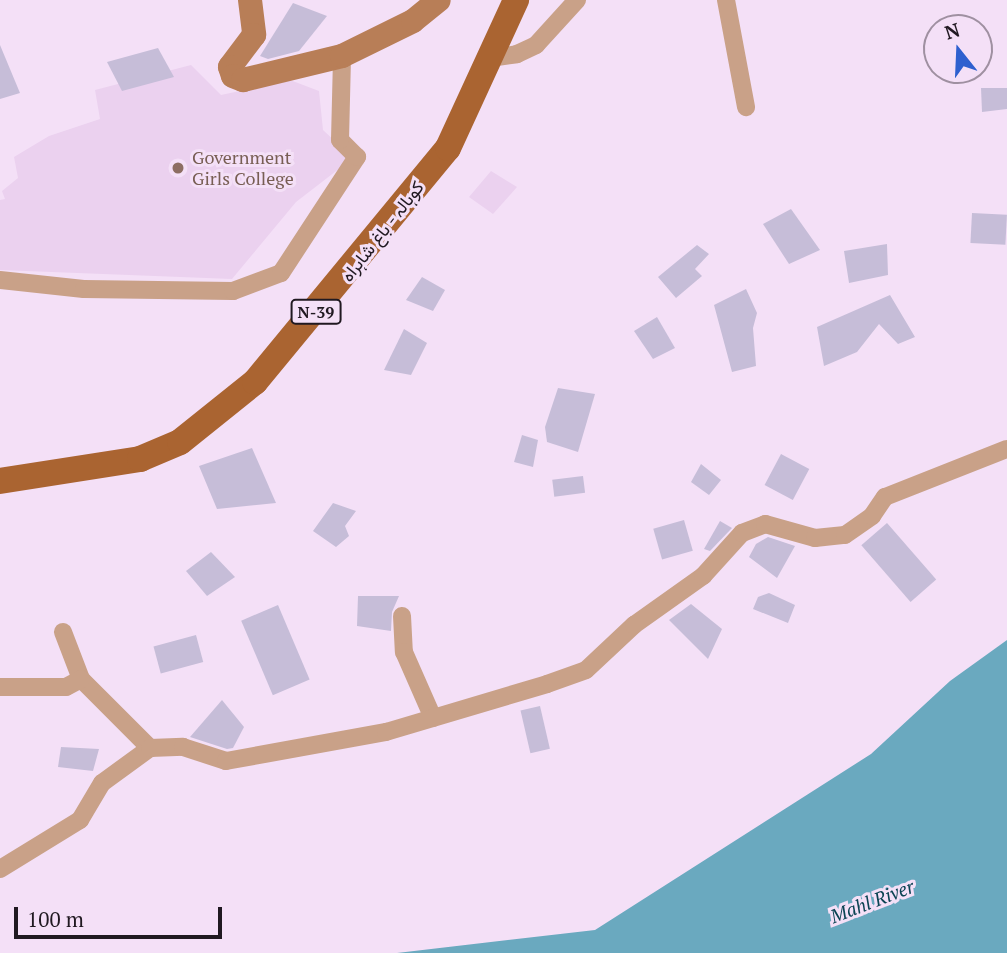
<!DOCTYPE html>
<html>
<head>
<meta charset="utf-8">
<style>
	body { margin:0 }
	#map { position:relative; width:1007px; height:953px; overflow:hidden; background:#f4e0f7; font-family:"PT Serif",Vazirmatn,serif }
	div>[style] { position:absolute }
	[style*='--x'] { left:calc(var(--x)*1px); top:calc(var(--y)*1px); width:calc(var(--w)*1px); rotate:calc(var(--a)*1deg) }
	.built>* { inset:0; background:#ebd1ef }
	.water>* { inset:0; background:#6aa9bf }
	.building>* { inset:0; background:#c6bdd8; transform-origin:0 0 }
	.minor>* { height:18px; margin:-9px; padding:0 9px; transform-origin:9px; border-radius:9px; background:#c9a188 }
	.secondary>* { height:24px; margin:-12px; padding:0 12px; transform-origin:12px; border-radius:12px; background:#b87e57 }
	.primary>* { height:26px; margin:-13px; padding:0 13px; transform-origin:13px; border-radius:13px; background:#aa6431 }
	.dots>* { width:19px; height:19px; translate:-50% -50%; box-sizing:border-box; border:4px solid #f4e0f7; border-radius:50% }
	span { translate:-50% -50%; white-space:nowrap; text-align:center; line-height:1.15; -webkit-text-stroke:6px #f4e0f7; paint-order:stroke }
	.shield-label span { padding:2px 5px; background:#f4e0f7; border:2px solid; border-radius:5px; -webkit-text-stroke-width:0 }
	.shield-label { font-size:16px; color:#201921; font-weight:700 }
	.education-label { font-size:18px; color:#785e54 }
	.left { translate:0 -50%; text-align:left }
	.street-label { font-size:18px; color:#201921 }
	.water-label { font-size:19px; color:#0b4353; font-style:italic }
	.north { position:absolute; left:923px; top:14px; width:70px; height:70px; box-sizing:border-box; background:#f4e0f7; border:2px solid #9f90a1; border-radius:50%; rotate:342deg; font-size:19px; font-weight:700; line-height:28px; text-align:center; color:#201921 }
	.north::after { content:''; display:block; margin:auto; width:24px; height:32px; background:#2e60cf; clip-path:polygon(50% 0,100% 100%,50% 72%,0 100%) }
	.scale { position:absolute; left:14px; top:907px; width:208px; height:32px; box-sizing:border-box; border:4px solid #201921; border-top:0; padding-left:9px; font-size:21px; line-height:24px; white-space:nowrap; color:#201921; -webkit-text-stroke:5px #f4e0f7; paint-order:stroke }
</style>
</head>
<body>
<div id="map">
	<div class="built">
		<div style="clip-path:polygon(191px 65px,221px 95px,290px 80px,319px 91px,323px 130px,353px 158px,296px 202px,232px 279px,0 270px,0 200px,5px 199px,2px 191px,18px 178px,14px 157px,49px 136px,100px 119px,95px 90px)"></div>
		<div style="clip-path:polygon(491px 171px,517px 187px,493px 214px,469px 197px)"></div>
	</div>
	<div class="water">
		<div style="clip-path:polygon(1007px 640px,1007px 953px,397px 953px,595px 930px,871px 754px,950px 681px)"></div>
	</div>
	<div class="building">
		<div style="clip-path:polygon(293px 3px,327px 16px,299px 51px,268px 59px,260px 56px)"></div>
		<div style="clip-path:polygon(0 45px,20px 93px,0 99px)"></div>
		<div style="clip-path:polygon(158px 48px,174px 77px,122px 91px,107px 62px)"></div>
		<div style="clip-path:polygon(981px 88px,1007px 88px,1007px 109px,982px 112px)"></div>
		<div style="clip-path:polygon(791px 209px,820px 250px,789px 264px,763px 224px)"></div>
		<div style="left:972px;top:213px;width:35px;height:30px;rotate:3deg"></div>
		<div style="clip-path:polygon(887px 244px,888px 275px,849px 283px,844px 251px)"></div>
		<div style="clip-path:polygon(697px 245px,709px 254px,695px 269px,702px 276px,676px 298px,658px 277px)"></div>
		<div style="clip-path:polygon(422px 277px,445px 290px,433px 311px,406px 300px)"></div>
		<div style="clip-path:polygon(746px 289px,757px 313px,753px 328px,756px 366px,732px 372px,714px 305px)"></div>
		<div style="clip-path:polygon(890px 295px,915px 337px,898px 344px,879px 324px,857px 352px,824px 366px,817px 327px)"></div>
		<div style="clip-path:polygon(657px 317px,675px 348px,653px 359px,634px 331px)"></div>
		<div style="clip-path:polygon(404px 329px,427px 343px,411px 375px,384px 370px)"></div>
		<div style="clip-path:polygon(558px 388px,595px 394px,578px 452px,547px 442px,545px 427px)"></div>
		<div style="clip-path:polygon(522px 435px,538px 440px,533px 467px,514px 462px)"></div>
		<div style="clip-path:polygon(252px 448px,276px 503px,217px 509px,199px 466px)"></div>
		<div style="left:781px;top:454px;width:32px;height:35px;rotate:28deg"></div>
		<div style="clip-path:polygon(701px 464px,721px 480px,709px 495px,691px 482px)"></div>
		<div style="left:583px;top:476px;width:17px;height:31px;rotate:83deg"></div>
		<div style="clip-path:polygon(333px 503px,356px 511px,345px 526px,349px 536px,336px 547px,313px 531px)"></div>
		<div style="left:684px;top:520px;width:32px;height:32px;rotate:74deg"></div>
		<div style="clip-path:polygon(720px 521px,732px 528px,710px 551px,704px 549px)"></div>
		<div style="left:887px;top:523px;width:75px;height:34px;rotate:49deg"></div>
		<div style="clip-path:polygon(768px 537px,795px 546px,777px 578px,749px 557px,756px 544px)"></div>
		<div style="clip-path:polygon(211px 552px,235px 577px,207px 596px,186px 571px)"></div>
		<div style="clip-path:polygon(769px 593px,795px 605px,788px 623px,753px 609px,758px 597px)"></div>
		<div style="clip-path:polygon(358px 596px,399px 596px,392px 612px,391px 631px,357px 626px)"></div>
		<div style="clip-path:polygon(691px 604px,722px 629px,708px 659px,669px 620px)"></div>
		<div style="left:278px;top:605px;width:81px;height:40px;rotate:67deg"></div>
		<div style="left:196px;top:635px;width:28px;height:44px;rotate:75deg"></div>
		<div style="clip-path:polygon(222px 700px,244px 727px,233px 748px,227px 749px,190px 737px)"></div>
		<div style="left:540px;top:706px;width:44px;height:20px;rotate:77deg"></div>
		<div style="clip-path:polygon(61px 747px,99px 749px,93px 771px,58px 767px)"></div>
	</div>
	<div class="minor">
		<div style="--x:726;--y:0;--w:109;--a:79.4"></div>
		<div style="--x:490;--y:58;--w:27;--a:-8"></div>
		<div style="--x:517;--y:54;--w:21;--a:-25"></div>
		<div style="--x:536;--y:45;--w:61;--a:-47.7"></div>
		<div style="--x:0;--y:280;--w:84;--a:6.1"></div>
		<div style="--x:84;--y:289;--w:149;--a:0.8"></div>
		<div style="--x:233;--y:291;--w:51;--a:-20.6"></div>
		<div style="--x:281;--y:273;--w:139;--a:-56.8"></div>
		<div style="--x:357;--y:157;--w:24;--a:-135"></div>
		<div style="--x:340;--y:140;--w:84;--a:-88.6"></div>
		<div style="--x:402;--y:616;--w:36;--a:87"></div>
		<div style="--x:404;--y:652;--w:72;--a:66.3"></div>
		<div style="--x:63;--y:632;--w:50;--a:69"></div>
		<div style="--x:81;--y:679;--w:98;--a:45"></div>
		<div style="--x:0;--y:687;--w:66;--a:0"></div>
		<div style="--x:66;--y:687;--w:17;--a:-28"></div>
		<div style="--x:0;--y:869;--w:94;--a:-31.5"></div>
		<div style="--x:80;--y:820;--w:43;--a:-59.3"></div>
		<div style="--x:102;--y:783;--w:59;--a:-36.1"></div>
		<div style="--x:150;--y:748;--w:33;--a:-2"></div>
		<div style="--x:183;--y:747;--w:45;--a:18"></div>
		<div style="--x:226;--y:761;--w:163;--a:-10.3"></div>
		<div style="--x:386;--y:732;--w:168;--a:-16.6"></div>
		<div style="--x:547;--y:684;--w:41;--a:-19.7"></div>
		<div style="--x:586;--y:670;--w:66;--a:-43.2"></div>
		<div style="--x:634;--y:625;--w:85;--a:-35.4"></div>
		<div style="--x:703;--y:576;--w:58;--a:-47.8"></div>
		<div style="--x:742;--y:533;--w:25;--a:-21"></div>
		<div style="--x:765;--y:524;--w:52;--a:15.6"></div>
		<div style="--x:815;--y:538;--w:30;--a:-6"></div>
		<div style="--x:845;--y:535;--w:33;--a:-35"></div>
		<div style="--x:872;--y:516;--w:23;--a:-56"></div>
		<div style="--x:885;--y:497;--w:131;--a:-21.5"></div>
	</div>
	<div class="secondary">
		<div style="--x:250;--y:0;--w:35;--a:83"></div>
		<div style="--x:254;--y:35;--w:40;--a:127"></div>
		<div style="--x:230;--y:67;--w:9;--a:72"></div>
		<div style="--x:233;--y:76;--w:11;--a:22"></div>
		<div style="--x:243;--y:80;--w:102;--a:-13.6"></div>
		<div style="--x:342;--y:56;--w:79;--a:-26.2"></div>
		<div style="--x:413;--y:21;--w:33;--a:-39"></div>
	</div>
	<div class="primary">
		<div style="--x:0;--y:481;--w:142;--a:-8.9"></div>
		<div style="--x:140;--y:459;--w:43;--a:-23"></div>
		<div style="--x:180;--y:442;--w:96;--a:-38.7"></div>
		<div style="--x:255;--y:382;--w:303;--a:-50.5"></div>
		<div style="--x:448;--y:148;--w:163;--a:-65.3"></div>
	</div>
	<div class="dots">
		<div style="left:178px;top:168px;background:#8d6e63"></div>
	</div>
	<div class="shield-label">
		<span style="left:316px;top:312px">N-39</span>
	</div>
	<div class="education-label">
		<span class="left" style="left:192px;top:168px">Government<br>Girls College</span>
	</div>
	<div class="street-label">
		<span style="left:382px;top:231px;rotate:-52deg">کوہالہ - باغ شاہراہ</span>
	</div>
	<div class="water-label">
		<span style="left:872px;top:901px;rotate:-21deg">Mahl River</span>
	</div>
	<div class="north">N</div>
	<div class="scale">100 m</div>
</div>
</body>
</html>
